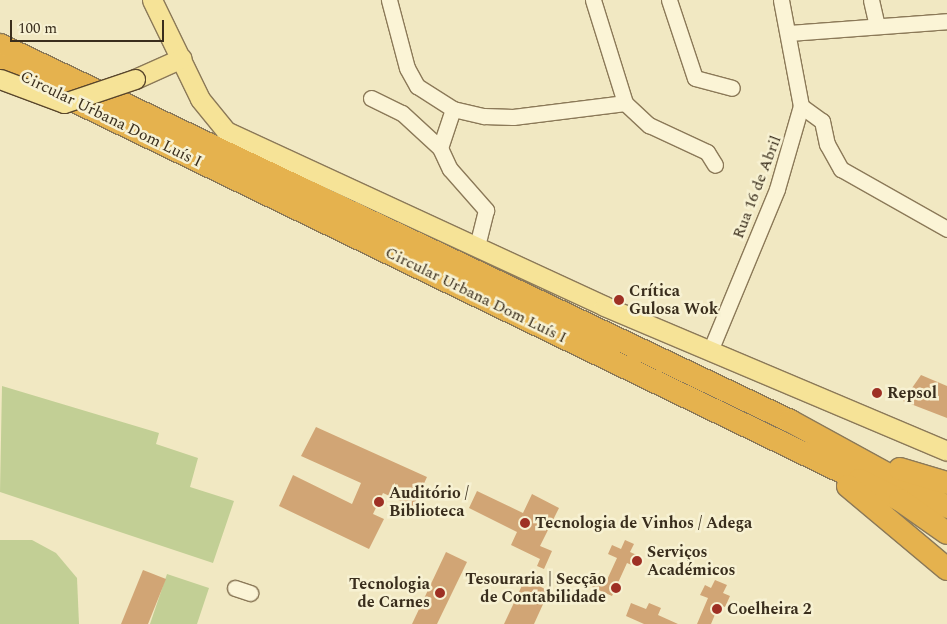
<!DOCTYPE html>
<html>
<head>
<meta charset="utf-8">
<style>
	body { margin:0 }
	#map { position:relative; width:947px; height:624px; overflow:hidden; background:#f1e8c2; font-family:Spectral,serif }
	div>[style] { position:absolute }
	[style*='--x'] { left:calc(var(--x)*1px); top:calc(var(--y)*1px); width:calc(var(--w)*1px); rotate:calc(var(--a)*1deg) }
	.green>* { inset:0; background:#c2cf95 }
	.building>* { inset:0; background:#d1a575 }
	.roads { filter:drop-shadow(1px 0 #8b7958) drop-shadow(-1px 0 #8b7958) drop-shadow(0 1px #8b7958) drop-shadow(0 -1px #8b7958) }
	.minor>* { height:15px; margin:-7.5px; padding:0 7.5px; transform-origin:7.5px; border-radius:7.5px; background:#fbf4d6 }
	.major>* { height:19px; margin:-9.5px; padding:0 9.5px; transform-origin:9.5px; border-radius:9.5px; background:#f6e397 }
	.highway>* { height:22px; margin:-11px; padding:0 11px; transform-origin:11px; border-radius:11px; background:#e5b24e }
	.bridges { filter:drop-shadow(1px 0 #59462c) drop-shadow(-1px 0 #59462c) drop-shadow(0 1px #59462c) drop-shadow(0 -1px #59462c) }
	.major-bridge>* { height:19px; margin:-9.5px; padding:0 9.5px; transform-origin:9.5px; border-radius:9.5px; background:#f6e397 }
	.dots>* { width:14px; height:14px; translate:-50% -50%; box-sizing:border-box; border:2px solid #f7f1d2; border-radius:50% }
	span { translate:-50% -50%; white-space:nowrap; text-align:center; line-height:1.15; -webkit-text-stroke:5px #f7f1d2; paint-order:stroke }
	.street-label { font-size:16px; color:#3a2e1d }
	.poi-label { font-size:16px; color:#3a2e1d; font-weight:700 }
	.left { translate:0 -50%; text-align:left }
	.right { translate:-100% -50%; text-align:right }
	.scale { position:absolute; left:10px; top:20px; width:154px; height:22px; box-sizing:border-box; border:2px solid #3a2e1d; border-top:0; padding-left:6px; font-size:15px; line-height:18px; white-space:nowrap; color:#3a2e1d; -webkit-text-stroke:4px #f7f1d2; paint-order:stroke }
</style>
</head>
<body>
<div id="map">
	<div class="green">
		<div style="clip-path:polygon(2px 386px,159px 433px,156px 444px,198px 458px,190px 487px,234px 501px,213px 563px,0 492px)"></div>
		<div style="clip-path:polygon(0 540px,32px 540px,56px 553px,77px 578px,79px 624px,0 624px)"></div>
		<div style="clip-path:polygon(167px 574px,209px 588px,197px 624px,150px 624px)"></div>
	</div>
	<div class="building">
		<div style="clip-path:polygon(921px 375px,947px 386px,947px 418px,903px 401px)"></div>
		<div style="clip-path:polygon(316px 427px,427px 477px,413px 507px,383px 493px,373px 514px,384px 519px,369px 549px,279px 506px,293px 475px,352px 504px,361px 483px,301px 456px)"></div>
		<div style="clip-path:polygon(477px 491px,523px 513px,532px 494px,559px 508px,540px 546px,552px 551px,544px 569px,537px 566px,540px 559px,511px 545px,517px 532px,469px 508px)"></div>
		<div style="clip-path:polygon(625px 540px,634px 544px,630px 552px,639px 556px,634px 566px,627px 563px,612px 596px,592px 587px,596px 578px,606px 582px,617px 558px,608px 554px,612px 545px,621px 549px)"></div>
		<div style="clip-path:polygon(446px 552px,467px 562px,437px 624px,412px 624px)"></div>
		<div style="clip-path:polygon(143px 570px,166px 579px,148px 624px,121px 624px)"></div>
		<div style="clip-path:polygon(525px 579px,549px 591px,534px 624px,504px 624px)"></div>
		<div style="clip-path:polygon(715px 580px,727px 585px,723px 593px,730px 596px,725px 607px,719px 605px,711px 624px,697px 624px,708px 598px,700px 595px,705px 585px,711px 588px)"></div>
		<div style="clip-path:polygon(631px 603px,646px 609px,649px 603px,661px 608px,658px 615px,678px 624px,644px 624px,626px 616px)"></div>
	</div>
	<div class="roads">
		<div class="minor">
			<div style="--x:389;--y:0;--w:70;--a:75.2"></div>
			<div style="--x:407;--y:68;--w:21;--a:61"></div>
			<div style="--x:417;--y:86;--w:43;--a:32.6"></div>
			<div style="--x:453;--y:109;--w:32;--a:13"></div>
			<div style="--x:484;--y:116;--w:29;--a:2"></div>
			<div style="--x:513;--y:117;--w:113;--a:-7.1"></div>
			<div style="--x:593;--y:0;--w:108;--a:72.7"></div>
			<div style="--x:625;--y:103;--w:33;--a:43"></div>
			<div style="--x:649;--y:125;--w:64;--a:25"></div>
			<div style="--x:707;--y:152;--w:15;--a:58"></div>
			<div style="--x:669;--y:0;--w:82;--a:71.6"></div>
			<div style="--x:695;--y:78;--w:38;--a:15"></div>
			<div style="--x:871;--y:0;--w:26;--a:77"></div>
			<div style="--x:789;--y:33;--w:158;--a:-4.3"></div>
			<div style="--x:371;--y:98;--w:34;--a:26"></div>
			<div style="--x:402;--y:113;--w:52;--a:42.6"></div>
			<div style="--x:801;--y:106;--w:26;--a:36"></div>
			<div style="--x:822;--y:121;--w:24;--a:78"></div>
			<div style="--x:827;--y:144;--w:29;--a:61"></div>
			<div style="--x:841;--y:169;--w:122;--a:29.5"></div>
			<div style="--x:453;--y:109;--w:41;--a:108.4"></div>
			<div style="--x:440;--y:148;--w:23;--a:65"></div>
			<div style="--x:450;--y:169;--w:55;--a:48.7"></div>
			<div style="--x:486;--y:210;--w:37;--a:104"></div>
			<div style="--x:710;--y:351;--w:175;--a:-67.5"></div>
			<div style="--x:777;--y:189;--w:86;--a:-73.9"></div>
			<div style="--x:801;--y:106;--w:108;--a:-100.7"></div>
			<div style="--x:235;--y:588;--w:16;--a:18"></div>
		</div>
		<div class="major">
			<div style="--x:152;--y:0;--w:110;--a:64.1"></div>
			<div style="--x:200;--y:99;--w:41;--a:50.9"></div>
			<div style="--x:226;--y:131;--w:417;--a:24.8"></div>
			<div style="--x:604;--y:306;--w:372;--a:22.9"></div>
			<div style="--x:135;--y:79;--w:51;--a:-24.1"></div>
		</div>
		<div class="highway">
			<div style="--x:0;--y:45;--w:875;--a:25.45"></div>
			<div style="--x:790;--y:421;--w:179;--a:28.7"></div>
			<div style="--x:0;--y:65;--w:954;--a:25.79"></div>
			<div style="--x:859;--y:480;--w:46;--a:26"></div>
			<div style="--x:900;--y:500;--w:57;--a:35.1"></div>
			<div style="--x:900;--y:469;--w:49;--a:16.6"></div>
			<div style="--x:848;--y:486;--w:129;--a:40"></div>
		</div>
	</div>
	<div class="bridges">
		<div class="major-bridge">
			<div style="--x:0;--y:79;--w:68;--a:20.6"></div>
			<div style="--x:64;--y:103;--w:75;--a:-18.7"></div>
		</div>
	</div>
	<div class="dots">
		<div style="left:619px;top:300px;background:#9e3024"></div>
		<div style="left:877px;top:393px;background:#9e3024"></div>
		<div style="left:379px;top:502px;background:#9e3024"></div>
		<div style="left:525px;top:523px;background:#9e3024"></div>
		<div style="left:637px;top:561px;background:#9e3024"></div>
		<div style="left:616px;top:588px;background:#9e3024"></div>
		<div style="left:440px;top:593px;background:#9e3024"></div>
		<div style="left:717px;top:609px;background:#9e3024"></div>
	</div>
	<div class="street-label">
		<span style="left:111px;top:119px;rotate:26deg">Circular Urbana Dom Luís I</span>
		<span style="left:757px;top:187px;rotate:-69deg">Rua 16 de Abril</span>
		<span style="left:476px;top:295px;rotate:26deg">Circular Urbana Dom Luís I</span>
	</div>
	<div class="poi-label">
		<span class="left" style="left:629px;top:300px">Crítica<br>Gulosa Wok</span>
		<span class="left" style="left:887px;top:393px">Repsol</span>
		<span class="left" style="left:389px;top:502px">Auditório /<br>Biblioteca</span>
		<span class="left" style="left:535px;top:523px">Tecnologia de Vinhos / Adega</span>
		<span class="left" style="left:647px;top:561px">Serviços<br>Académicos</span>
		<span class="right" style="left:606px;top:588px">Tesouraria | Secção<br>de Contabilidade</span>
		<span class="right" style="left:430px;top:593px">Tecnologia<br>de Carnes</span>
		<span class="left" style="left:727px;top:609px">Coelheira 2</span>
	</div>
	<div class="scale">100 m</div>
</div>
</body>
</html>
